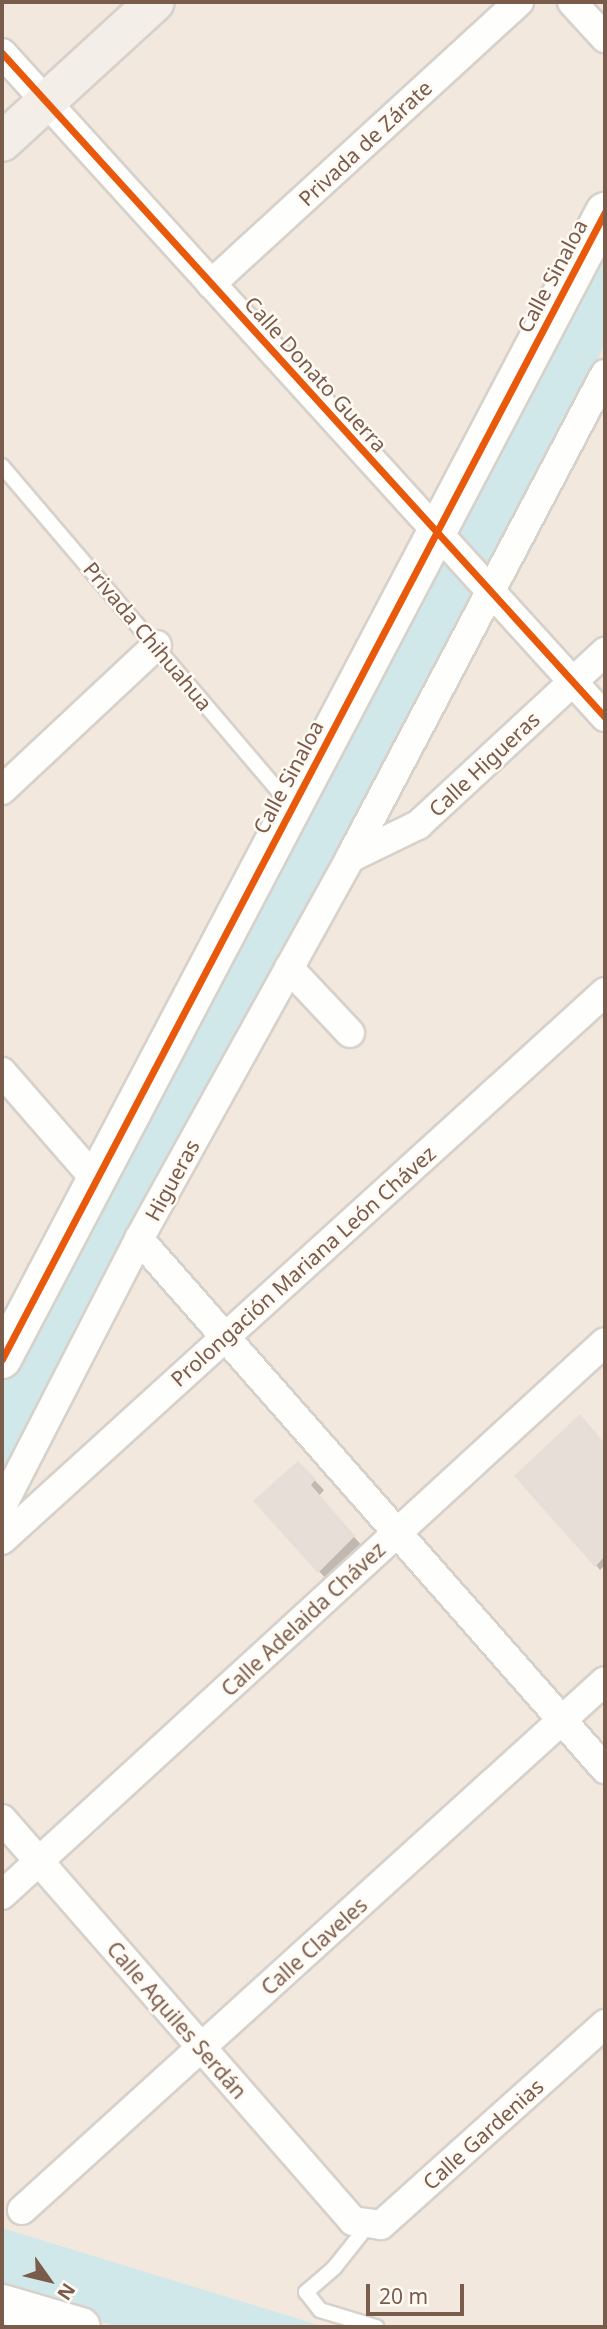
<!DOCTYPE html>
<html>
<head>
<meta charset="utf-8">
<style>
	body { margin:0 }
	#map { position:relative; width:607px; height:2329px; overflow:hidden; background:#f9f5f0; font-family:"Noto Sans",sans-serif }
	div>[style] { position:absolute }
	[style*='--x'] { left:calc(var(--x)*1px); top:calc(var(--y)*1px); width:calc(var(--w)*1px); rotate:calc(var(--a)*1deg) }
	.residential>* { inset:0; background:#f2e8de; transform-origin:0 0 }
	.water>* { inset:0; background:#d0e8ea }
	.shadow>* { inset:0; background:#0003 }
	.building>* { inset:0; background:#e6ded7 }
	.roads { filter:drop-shadow(2px 0 #d7d1cb) drop-shadow(-2px 0 #d7d1cb) drop-shadow(0 2px #d7d1cb) drop-shadow(0 -2px #d7d1cb) }
	.lane>* { height:14px; margin:-7px; padding:0 7px; transform-origin:7px; border-radius:7px; background:#fefefd }
	.street>* { height:28px; margin:-14px; padding:0 14px; transform-origin:14px; border-radius:14px; background:#fefefd }
	.secondary>* { height:38px; margin:-19px; padding:0 19px; transform-origin:19px; border-radius:19px; background:#fefefd }
	.primary>* { height:38px; margin:-19px; padding:0 19px; transform-origin:19px; border-radius:19px; background:#f3eee8 }
	.cycleway>* { height:7px; margin:-3.5px; padding:0 3.5px; transform-origin:3.5px; border-radius:3.5px; background:#e8590c }
	span { translate:-50% -50%; white-space:nowrap; text-align:center; line-height:1.15; -webkit-text-stroke:5px #fffaf3; paint-order:stroke }
	.street-label { font-size:21px; color:#7a5c4d }
	.frame { position:absolute; inset:0; border:4px solid #7a5c4d; pointer-events:none }
	.north { position:absolute; left:14px; top:2245px; width:70px; height:70px; -webkit-text-stroke:5px #fffaf3; paint-order:stroke; rotate:124deg; font-size:19px; font-weight:700; line-height:28px; text-align:center; color:#7a5c4d }
	.north::after { content:''; display:block; margin:auto; width:24px; height:32px; background:#7a5c4d; clip-path:polygon(50% 0,100% 100%,50% 72%,0 100%) }
	.scale { position:absolute; left:366px; top:2284px; width:98px; height:32px; box-sizing:border-box; border:4px solid #7a5c4d; border-top:0; padding-left:9px; font-size:21px; line-height:24px; white-space:nowrap; color:#7a5c4d; -webkit-text-stroke:5px #fffaf3; paint-order:stroke }
</style>
</head>
<body>
<div id="map">
	<div class="residential">
		<div style="left:2px;top:2px;width:603px;height:2325px"></div>
	</div>
	<div class="water">
		<div style="clip-path:polygon(605px 237px,605px 344px,470px 609px,2px 1478px,2px 1380px)"></div>
		<div style="clip-path:polygon(2px 2228px,325px 2327px,119px 2327px,2px 2293px)"></div>
	</div>
	<div class="shadow">
		<div style="clip-path:polygon(585px 1421px,605px 1446px,605px 1565px,600px 1570px,596px 1565px)"></div>
		<div style="clip-path:polygon(298px 1463px,324px 1490px,319px 1496px,363px 1547px,328px 1581px,319px 1571px)"></div>
	</div>
	<div class="building">
		<div style="clip-path:polygon(580px 1414px,605px 1444px,605px 1556px,595px 1567px,514px 1476px)"></div>
		<div style="clip-path:polygon(298px 1461px,316px 1479px,311px 1485px,355px 1536px,318px 1573px,253px 1501px)"></div>
	</div>
	<div class="roads">
		<div class="lane">
			<div style="--x:2;--y:466;--w:446;--a:49.6"></div>
			<div style="--x:369;--y:2224;--w:56;--a:128.5"></div>
			<div style="--x:334;--y:2268;--w:37;--a:139"></div>
			<div style="--x:306;--y:2292;--w:23;--a:52"></div>
			<div style="--x:320;--y:2310;--w:59;--a:16.9"></div>
		</div>
		<div class="street">
			<div style="--x:572;--y:2;--w:49;--a:47.5"></div>
			<div style="--x:2;--y:53;--w:897;--a:47.76"></div>
			<div style="--x:211;--y:284;--w:418;--a:-42.5"></div>
			<div style="--x:2;--y:790;--w:212;--a:-43.1"></div>
			<div style="--x:350;--y:858;--w:76;--a:-25.9"></div>
			<div style="--x:418;--y:825;--w:255;--a:-42.8"></div>
			<div style="--x:289;--y:968;--w:89;--a:46.8"></div>
			<div style="--x:2;--y:1072;--w:143;--a:49"></div>
			<div style="--x:139;--y:1239;--w:706;--a:48.68"></div>
			<div style="--x:2;--y:1506;--w:300;--a:-62.8"></div>
			<div style="--x:139;--y:1239;--w:436;--a:-61"></div>
			<div style="--x:350;--y:858;--w:547;--a:-62.22"></div>
			<div style="--x:2;--y:1540;--w:815;--a:-42.26"></div>
			<div style="--x:2;--y:1819;--w:534;--a:48.87"></div>
			<div style="--x:353;--y:2221;--w:28;--a:8"></div>
			<div style="--x:381;--y:2225;--w:301;--a:-41.9"></div>
			<div style="--x:2;--y:1895;--w:818;--a:-42.52"></div>
			<div style="--x:22;--y:2210;--w:787;--a:-42.22"></div>
		</div>
		<div class="secondary">
			<div style="--x:2;--y:1359;--w:1296;--a:-62.27"></div>
			<div style="--x:2;--y:2304;--w:82;--a:16.2"></div>
		</div>
		<div class="primary">
			<div style="--x:2;--y:142;--w:207;--a:-42.5"></div>
		</div>
	</div>
	<div class="cycleway">
		<div style="--x:2;--y:53;--w:897;--a:47.76"></div>
		<div style="--x:2;--y:1359;--w:1296;--a:-62.27"></div>
	</div>
	<div class="street-label">
		<span style="left:365px;top:143px;rotate:-43deg">Privada de Zárate</span>
		<span style="left:552px;top:276px;rotate:-62deg">Calle Sinaloa</span>
		<span style="left:316px;top:374px;rotate:48deg">Calle Donato Guerra</span>
		<span style="left:148px;top:636px;rotate:50deg">Privada Chihuahua</span>
		<span style="left:484px;top:764px;rotate:-43deg">Calle Higueras</span>
		<span style="left:288px;top:777px;rotate:-62deg">Calle Sinaloa</span>
		<span style="left:172px;top:1180px;rotate:-61deg">Higueras</span>
		<span style="left:303px;top:1266px;rotate:-42deg">Prolongación Mariana León Chávez</span>
		<span style="left:303px;top:1619px;rotate:-43deg">Calle Adelaida Chávez</span>
		<span style="left:314px;top:1946px;rotate:-42deg">Calle Claveles</span>
		<span style="left:177px;top:2020px;rotate:49deg">Calle Aquiles Serdán</span>
		<span style="left:483px;top:2134px;rotate:-42deg">Calle Gardenias</span>
	</div>
	<div class="frame"></div>
	<div class="north">N</div>
	<div class="scale">20 m</div>
</div>
</body>
</html>
